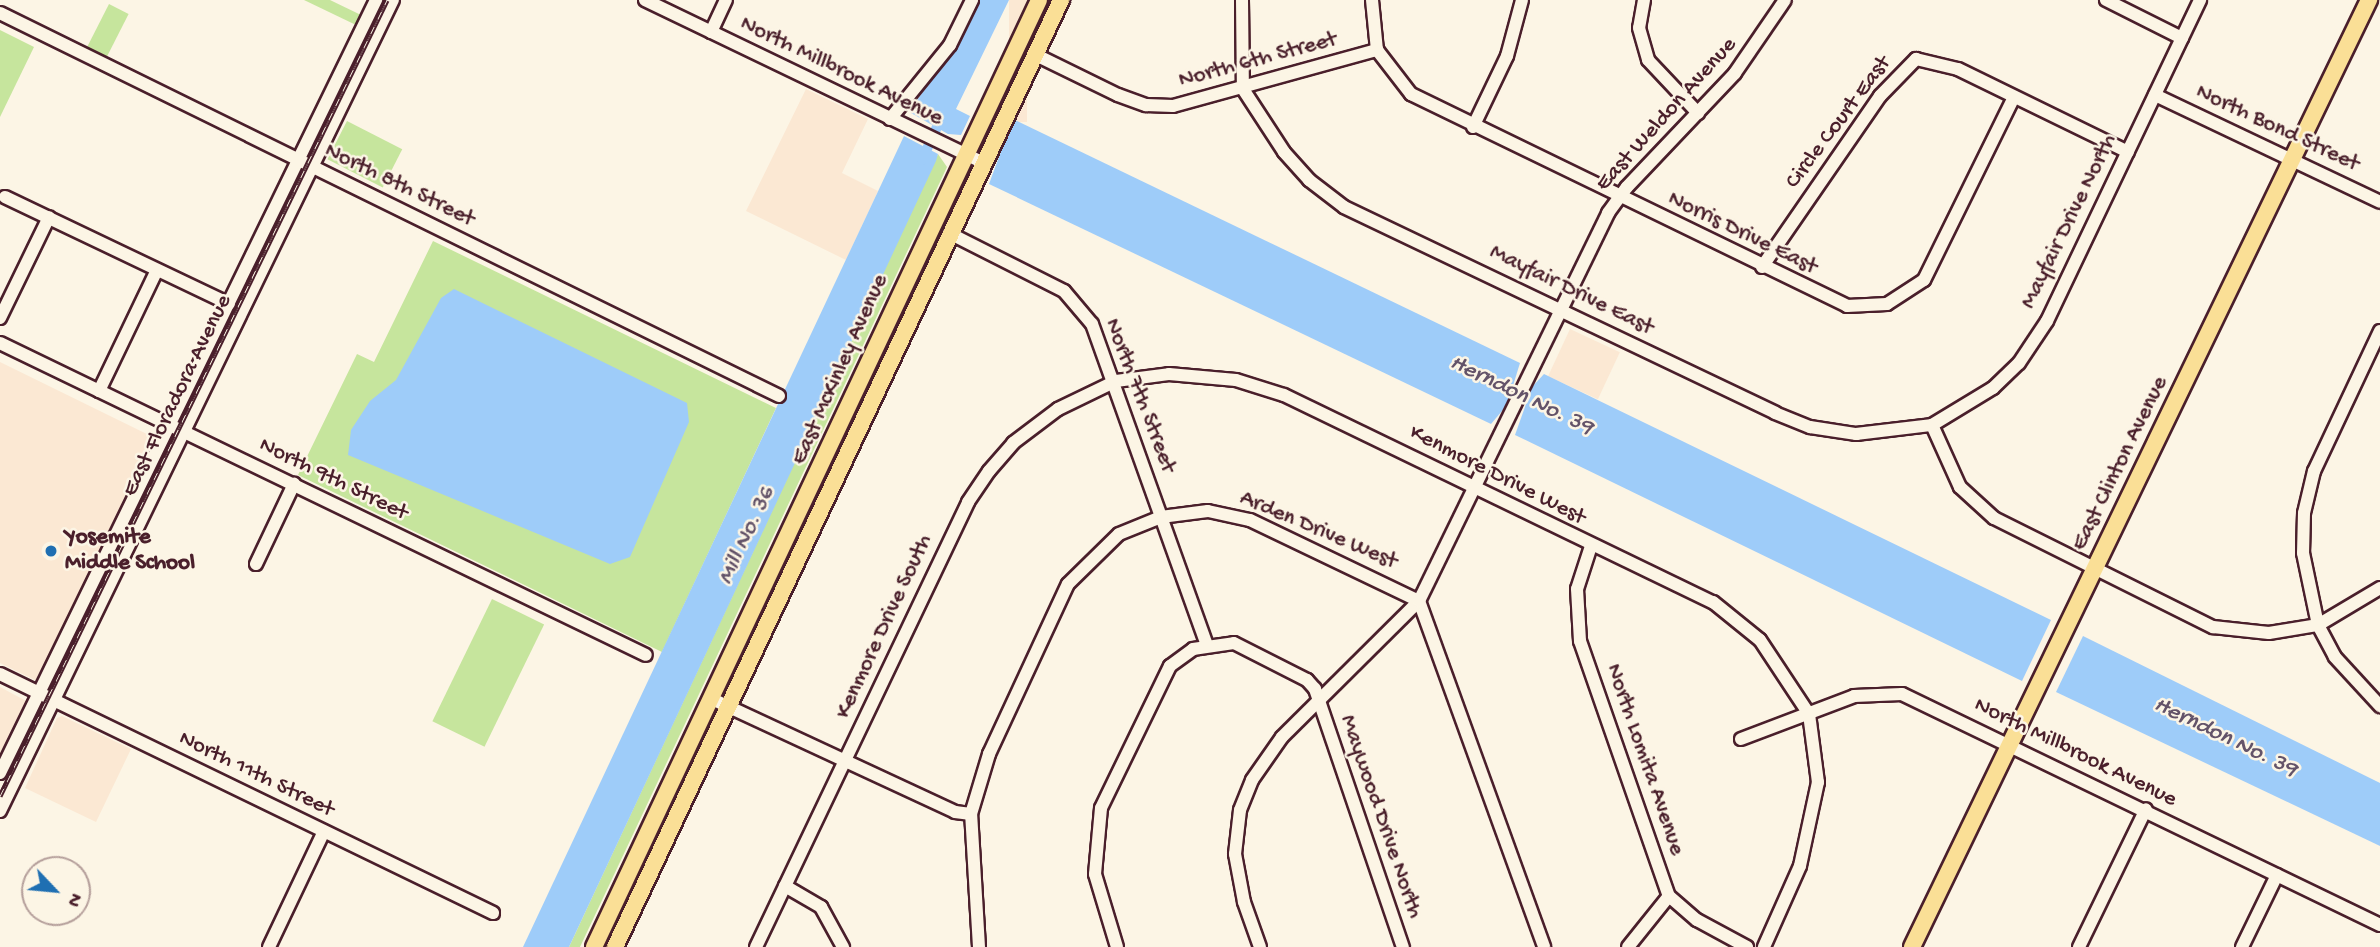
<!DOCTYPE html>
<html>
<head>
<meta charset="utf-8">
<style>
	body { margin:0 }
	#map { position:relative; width:2380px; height:947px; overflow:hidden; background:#fcf5e5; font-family:"Gochi Hand",sans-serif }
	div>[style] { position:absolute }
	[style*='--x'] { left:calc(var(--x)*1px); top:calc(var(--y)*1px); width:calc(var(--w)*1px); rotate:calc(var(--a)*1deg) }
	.built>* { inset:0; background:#fbe8d3; transform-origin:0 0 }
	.green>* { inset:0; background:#c6e59d; transform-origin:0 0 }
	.water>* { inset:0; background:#9eccf9 }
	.canal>* { height:10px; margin:-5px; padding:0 5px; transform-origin:5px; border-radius:5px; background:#9eccf9 }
	.roads { filter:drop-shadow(2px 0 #4a1f2b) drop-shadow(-2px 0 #4a1f2b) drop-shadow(0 2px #4a1f2b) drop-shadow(0 -2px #4a1f2b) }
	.minor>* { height:12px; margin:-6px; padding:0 6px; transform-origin:6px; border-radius:6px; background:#fcf5e5 }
	.major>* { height:16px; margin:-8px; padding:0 8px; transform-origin:8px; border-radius:8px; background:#fadf96 }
	.rail>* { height:5px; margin-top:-2.5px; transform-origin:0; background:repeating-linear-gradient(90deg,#fcf5e5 0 8px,#4a1f2b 0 16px); box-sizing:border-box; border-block:2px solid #4a1f2b }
	.dots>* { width:19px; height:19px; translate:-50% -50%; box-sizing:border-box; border:4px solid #fcf5e5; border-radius:50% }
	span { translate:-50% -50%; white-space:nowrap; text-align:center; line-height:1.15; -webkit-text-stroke:5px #fcf5e5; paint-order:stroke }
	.street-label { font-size:23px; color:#4a1f2b }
	.poi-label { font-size:23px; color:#4a1f2b; font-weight:700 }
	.left { translate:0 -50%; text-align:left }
	.water-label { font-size:24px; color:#635369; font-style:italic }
	.north { position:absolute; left:21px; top:856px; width:70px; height:70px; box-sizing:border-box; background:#fcf5e5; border:2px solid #b59f9b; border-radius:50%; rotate:116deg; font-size:19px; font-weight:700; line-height:28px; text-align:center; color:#4a1f2b }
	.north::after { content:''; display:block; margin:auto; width:24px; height:32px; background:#1f6fb2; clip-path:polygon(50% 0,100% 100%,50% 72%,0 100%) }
</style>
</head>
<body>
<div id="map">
	<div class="built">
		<div style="left:1009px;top:0;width:18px;height:122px"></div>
		<div style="clip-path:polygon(806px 89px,868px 119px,842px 173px,878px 191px,846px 260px,746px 211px)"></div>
		<div style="left:1570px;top:329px;width:55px;height:52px;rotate:25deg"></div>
		<div style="clip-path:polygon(0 362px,157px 439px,39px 682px,0 663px)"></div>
		<div style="clip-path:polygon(0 687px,28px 702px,0 762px)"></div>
		<div style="clip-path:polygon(62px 716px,131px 749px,96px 822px,25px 788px,57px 718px)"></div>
	</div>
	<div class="green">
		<div style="clip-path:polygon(304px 0,330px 0,361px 15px,356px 25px)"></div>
		<div style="left:109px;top:4px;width:22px;height:49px;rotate:27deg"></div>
		<div style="clip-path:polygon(0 30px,34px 47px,0 117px)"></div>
		<div style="left:347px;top:121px;width:62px;height:43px;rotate:27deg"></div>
		<div style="clip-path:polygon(938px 154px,947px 167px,580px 947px,569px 947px)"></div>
		<div style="clip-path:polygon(433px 241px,776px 408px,662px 652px,298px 475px,357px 354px,374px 362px)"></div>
		<div style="left:492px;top:599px;width:58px;height:136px;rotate:26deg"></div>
	</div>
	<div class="water">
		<div style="clip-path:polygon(978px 0,1009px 0,956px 109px,970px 116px,961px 135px,948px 134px,911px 113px,911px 108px,954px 50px)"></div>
		<div style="clip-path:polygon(1013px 119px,1520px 363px,1507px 405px,1491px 424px,989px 184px)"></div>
		<div style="clip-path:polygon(904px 136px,938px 154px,936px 161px,569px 947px,523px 947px)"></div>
		<div style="clip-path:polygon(454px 289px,687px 403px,689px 422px,630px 557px,610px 564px,348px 455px,351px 430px,370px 401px,396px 380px,441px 298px)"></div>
		<div style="clip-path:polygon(1544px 374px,2051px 620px,2022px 681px,1515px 435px,1532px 387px)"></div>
		<div style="clip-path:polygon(2083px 636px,2380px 783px,2380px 846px,2056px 692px)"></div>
	</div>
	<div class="canal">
		<div style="--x:922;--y:160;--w:46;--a:-65.7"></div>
	</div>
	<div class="roads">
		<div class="minor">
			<div style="--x:645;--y:0;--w:374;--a:25.7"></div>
			<div style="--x:1242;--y:0;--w:89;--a:89.4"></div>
			<div style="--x:1243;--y:89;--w:75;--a:56.9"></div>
			<div style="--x:1284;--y:152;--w:38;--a:48"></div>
			<div style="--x:1309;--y:180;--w:44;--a:37.6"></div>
			<div style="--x:1344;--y:207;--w:478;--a:25.5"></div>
			<div style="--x:1775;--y:413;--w:38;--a:22"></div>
			<div style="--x:1810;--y:427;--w:47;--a:8.7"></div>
			<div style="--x:1856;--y:434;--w:77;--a:-6.8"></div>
			<div style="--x:1932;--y:425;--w:71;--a:-31.2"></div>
			<div style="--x:1993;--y:388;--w:36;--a:-44"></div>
			<div style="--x:2019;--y:363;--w:50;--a:-56.3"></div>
			<div style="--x:2047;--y:321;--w:356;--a:-64.5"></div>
			<div style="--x:1372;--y:0;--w:50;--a:84.3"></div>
			<div style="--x:1377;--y:50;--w:56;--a:52.3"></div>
			<div style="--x:1411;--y:94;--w:485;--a:25.9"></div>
			<div style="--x:1847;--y:306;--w:40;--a:-2.9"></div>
			<div style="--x:1887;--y:304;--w:44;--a:-33"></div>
			<div style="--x:1924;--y:280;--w:204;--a:-63.8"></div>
			<div style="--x:1644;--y:0;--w:28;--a:100"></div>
			<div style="--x:1639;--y:28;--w:33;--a:74"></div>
			<div style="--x:1648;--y:60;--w:73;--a:46.7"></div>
			<div style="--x:2106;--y:0;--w:85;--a:26.6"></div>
			<div style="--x:0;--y:13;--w:868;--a:26.18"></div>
			<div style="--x:711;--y:32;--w:35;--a:-65"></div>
			<div style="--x:1034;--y:54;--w:93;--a:26"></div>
			<div style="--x:1118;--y:95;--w:30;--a:20"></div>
			<div style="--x:1146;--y:105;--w:27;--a:2"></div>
			<div style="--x:1173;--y:106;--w:212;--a:-15.4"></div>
			<div style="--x:2155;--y:95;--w:249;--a:25.4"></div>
			<div style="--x:890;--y:119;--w:95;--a:-51"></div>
			<div style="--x:950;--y:45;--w:50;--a:-63.9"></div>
			<div style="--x:1473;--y:127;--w:79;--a:-64.4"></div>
			<div style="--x:1507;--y:56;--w:58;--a:-75"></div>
			<div style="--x:5;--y:197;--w:248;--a:25.5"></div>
			<div style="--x:949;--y:233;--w:129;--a:26.8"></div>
			<div style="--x:1064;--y:291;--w:43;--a:49.7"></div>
			<div style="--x:1092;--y:324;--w:341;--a:70.3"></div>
			<div style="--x:1762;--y:267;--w:208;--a:-55.4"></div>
			<div style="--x:1880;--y:96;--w:52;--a:-45.8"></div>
			<div style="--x:1916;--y:59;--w:43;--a:13.4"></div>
			<div style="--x:1958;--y:69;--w:189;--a:26"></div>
			<div style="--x:0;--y:318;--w:112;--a:-64.1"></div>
			<div style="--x:2380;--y:331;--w:155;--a:115.2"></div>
			<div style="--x:2314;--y:471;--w:43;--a:103.4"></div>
			<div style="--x:2304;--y:513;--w:40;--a:91.4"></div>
			<div style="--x:2303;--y:553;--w:74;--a:78.2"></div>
			<div style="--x:2318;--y:625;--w:72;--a:-30.8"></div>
			<div style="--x:0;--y:343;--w:717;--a:25.78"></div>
			<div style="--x:99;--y:391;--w:134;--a:-64.4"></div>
			<div style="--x:1932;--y:425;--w:68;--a:65.7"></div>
			<div style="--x:1960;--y:487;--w:46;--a:42.4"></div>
			<div style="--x:1994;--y:518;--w:245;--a:26.5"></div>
			<div style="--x:2213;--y:627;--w:56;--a:6.1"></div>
			<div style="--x:2269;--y:633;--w:50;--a:-9.3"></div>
			<div style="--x:2318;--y:625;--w:36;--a:62"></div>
			<div style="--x:2335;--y:657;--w:67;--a:47.4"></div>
			<div style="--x:1591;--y:546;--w:45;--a:108"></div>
			<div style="--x:1577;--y:589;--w:52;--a:86.7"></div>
			<div style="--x:1580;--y:641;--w:270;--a:70.8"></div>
			<div style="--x:1669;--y:896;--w:37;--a:41"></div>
			<div style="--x:1697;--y:920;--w:57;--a:28.4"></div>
			<div style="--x:256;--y:564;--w:89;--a:-64.6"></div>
			<div style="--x:0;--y:674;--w:548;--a:25.86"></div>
			<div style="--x:712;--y:699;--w:268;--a:24.9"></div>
			<div style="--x:955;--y:812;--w:16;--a:7"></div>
			<div style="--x:1741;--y:739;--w:121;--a:-20.8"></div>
			<div style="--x:1854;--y:696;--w:48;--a:-2.4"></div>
			<div style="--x:1902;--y:694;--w:531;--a:25.79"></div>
			<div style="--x:0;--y:773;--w:860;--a:-64.06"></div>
			<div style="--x:0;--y:811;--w:901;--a:-64.15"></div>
			<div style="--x:785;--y:886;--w:42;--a:30.3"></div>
			<div style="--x:821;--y:907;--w:46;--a:61.2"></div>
			<div style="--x:269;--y:947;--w:128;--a:-64.6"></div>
			<div style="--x:756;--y:947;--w:493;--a:-64.5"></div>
			<div style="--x:968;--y:502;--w:37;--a:-56"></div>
			<div style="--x:989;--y:471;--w:37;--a:-49"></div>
			<div style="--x:1013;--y:443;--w:56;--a:-37.1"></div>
			<div style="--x:1058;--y:409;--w:64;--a:-25.8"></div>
			<div style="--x:1116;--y:381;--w:53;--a:-7.5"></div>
			<div style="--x:1169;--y:374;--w:67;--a:5.1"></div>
			<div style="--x:1236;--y:380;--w:50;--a:17.4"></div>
			<div style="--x:1284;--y:395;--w:476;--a:25.8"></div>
			<div style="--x:1713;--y:602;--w:60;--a:39"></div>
			<div style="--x:1760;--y:640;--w:89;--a:56.5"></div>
			<div style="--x:1809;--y:714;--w:69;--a:82.5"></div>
			<div style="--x:1818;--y:782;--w:86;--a:102.1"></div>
			<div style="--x:1800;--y:866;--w:89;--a:114"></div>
			<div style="--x:979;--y:947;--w:133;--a:-93.4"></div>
			<div style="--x:971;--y:814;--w:63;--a:-73.3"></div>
			<div style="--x:989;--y:754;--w:187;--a:-65.1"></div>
			<div style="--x:1068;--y:584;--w:71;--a:-44.4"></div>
			<div style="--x:1119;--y:534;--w:45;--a:-22"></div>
			<div style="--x:1161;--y:517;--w:47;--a:-7.3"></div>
			<div style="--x:1208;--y:511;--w:43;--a:12.1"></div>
			<div style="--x:1250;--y:520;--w:187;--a:25.6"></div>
			<div style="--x:1419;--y:601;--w:368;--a:70.1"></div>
			<div style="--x:1117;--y:947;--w:76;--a:-106.8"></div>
			<div style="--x:1095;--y:874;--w:66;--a:-84.8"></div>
			<div style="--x:1101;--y:808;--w:158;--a:-64.1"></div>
			<div style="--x:1170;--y:666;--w:29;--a:-36"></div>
			<div style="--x:1193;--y:649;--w:41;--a:-8.3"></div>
			<div style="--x:1234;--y:643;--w:82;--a:26.9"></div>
			<div style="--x:1307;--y:680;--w:12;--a:48"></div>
			<div style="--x:1315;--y:689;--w:273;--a:71.2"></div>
			<div style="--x:1260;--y:947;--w:48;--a:-109.6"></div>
			<div style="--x:1244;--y:902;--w:49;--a:-100.6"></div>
			<div style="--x:1235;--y:854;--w:44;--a:-83.5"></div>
			<div style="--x:1240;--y:810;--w:32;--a:-68"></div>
			<div style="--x:1252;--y:780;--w:52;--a:-55.1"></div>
			<div style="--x:1282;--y:737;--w:193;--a:-44.8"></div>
			<div style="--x:1419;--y:601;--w:432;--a:-64"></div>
			<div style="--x:1608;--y:213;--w:32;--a:-54"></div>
			<div style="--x:1627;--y:187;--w:157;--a:-46.5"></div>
			<div style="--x:1735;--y:73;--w:88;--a:-55.6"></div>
			<div style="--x:1628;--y:947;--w:65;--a:-51.2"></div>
			<div style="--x:2079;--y:947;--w:153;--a:-64.1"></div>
			<div style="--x:2242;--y:947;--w:80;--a:-64.1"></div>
		</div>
		<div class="major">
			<div style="--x:594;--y:947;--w:1046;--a:-64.83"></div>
			<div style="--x:615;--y:947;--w:1047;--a:-64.78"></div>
			<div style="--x:1912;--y:947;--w:1052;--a:-64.24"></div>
		</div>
	</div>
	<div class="rail">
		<div style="--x:0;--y:796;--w:885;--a:-64.07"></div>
	</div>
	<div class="dots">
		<div style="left:51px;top:551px;background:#1f6fb2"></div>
	</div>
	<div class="street-label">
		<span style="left:1258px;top:61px;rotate:-15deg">North 6th Street</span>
		<span style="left:841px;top:72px;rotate:26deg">North Millbrook Avenue</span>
		<span style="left:1667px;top:115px;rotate:-48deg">East Weldon Avenue</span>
		<span style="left:1839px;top:123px;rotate:-53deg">Circle Court East</span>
		<span style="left:2277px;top:129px;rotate:25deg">North Bond Street</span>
		<span style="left:399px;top:186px;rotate:26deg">North 8th Street</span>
		<span style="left:2070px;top:222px;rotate:-64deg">Mayfair Drive North</span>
		<span style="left:1742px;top:234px;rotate:26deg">Norris Drive East</span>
		<span style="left:1571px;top:291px;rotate:26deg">Mayfair Drive East</span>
		<span style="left:841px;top:370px;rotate:-66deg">East McKinley Avenue</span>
		<span style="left:178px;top:396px;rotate:-64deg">East Floradora Avenue</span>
		<span style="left:1139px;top:396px;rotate:69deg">North 7th Street</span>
		<span style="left:2121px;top:464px;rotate:-64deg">East Clinton Avenue</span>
		<span style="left:1497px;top:476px;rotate:27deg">Kenmore Drive West</span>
		<span style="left:333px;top:480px;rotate:26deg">North 9th Street</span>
		<span style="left:1318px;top:531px;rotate:23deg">Arden Drive West</span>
		<span style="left:885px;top:627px;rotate:-65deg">Kenmore Drive South</span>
		<span style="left:2075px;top:753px;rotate:26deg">North Millbrook Avenue</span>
		<span style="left:1644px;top:760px;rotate:71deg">North Lomita Avenue</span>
		<span style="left:256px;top:775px;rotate:26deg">North 11th Street</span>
		<span style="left:1380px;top:817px;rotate:71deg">Maywood Drive North</span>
	</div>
	<div class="poi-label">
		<span class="left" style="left:65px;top:551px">Yosemite<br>Middle School</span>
	</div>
	<div class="water-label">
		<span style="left:1521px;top:396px;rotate:26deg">Herndon No. 39</span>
		<span style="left:747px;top:536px;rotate:-65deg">Mill No. 36</span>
		<span style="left:2225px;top:738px;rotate:26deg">Herndon No. 39</span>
	</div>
	<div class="north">N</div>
</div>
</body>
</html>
